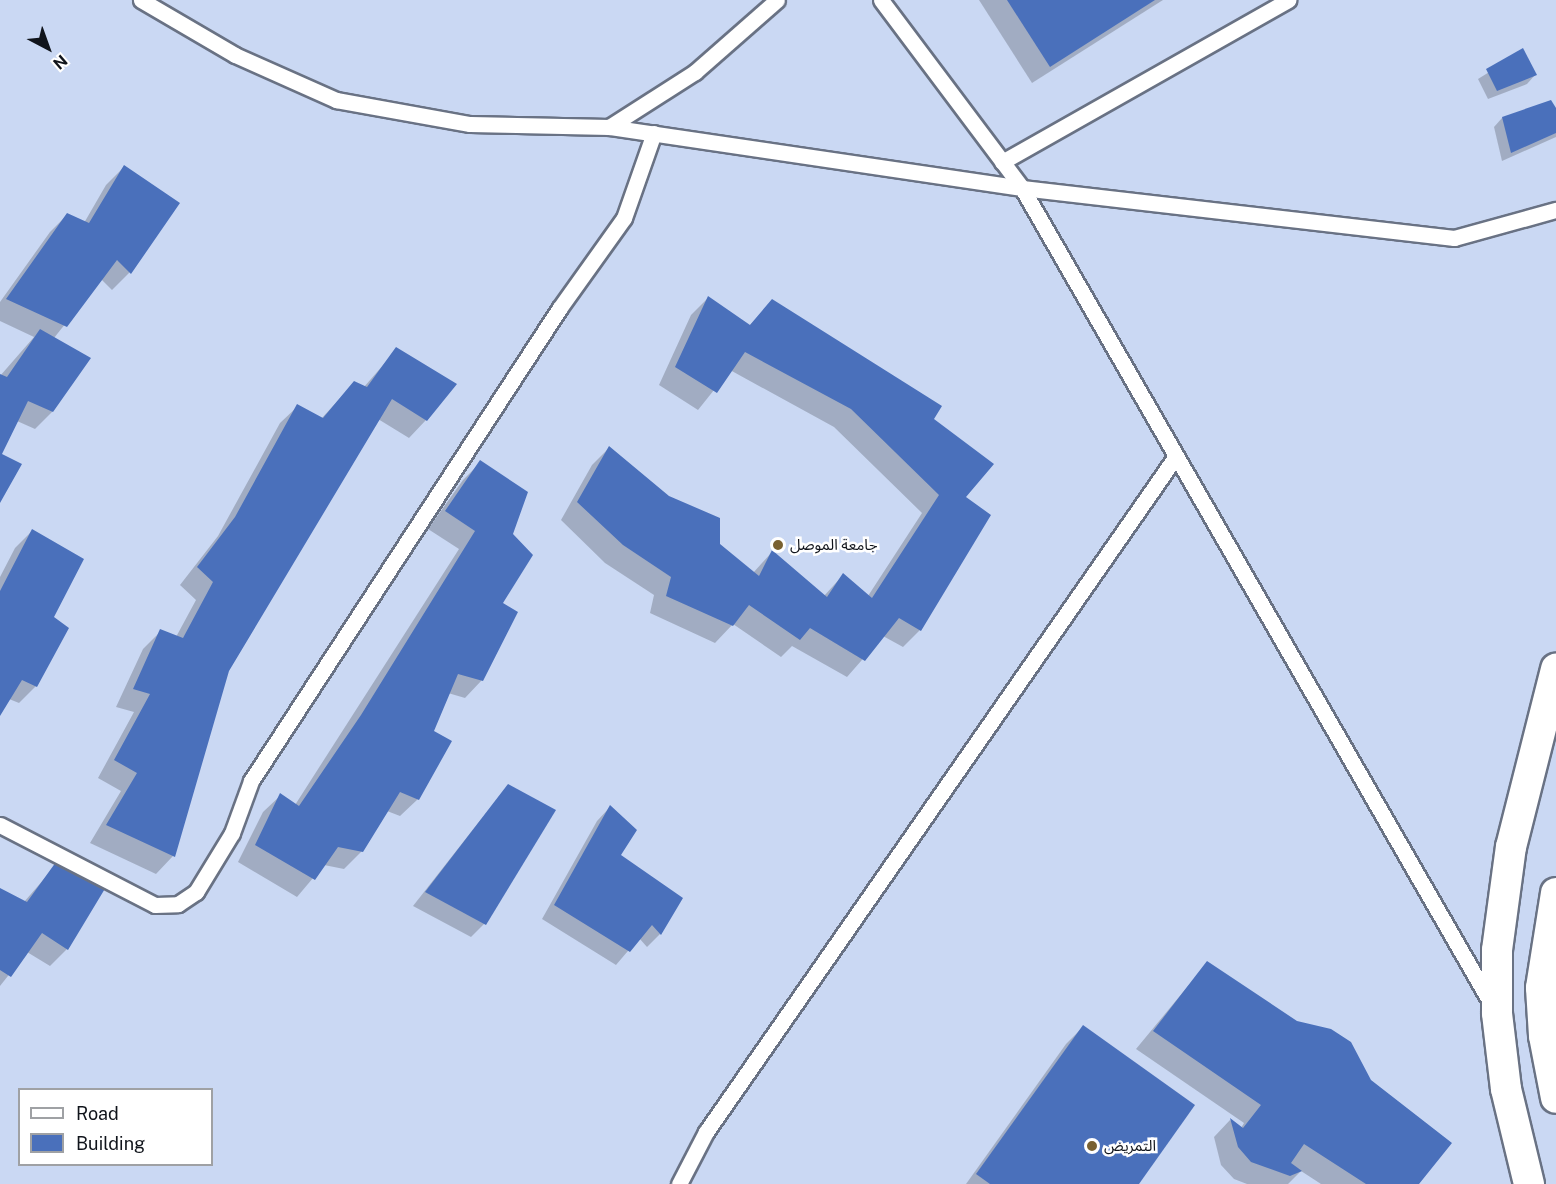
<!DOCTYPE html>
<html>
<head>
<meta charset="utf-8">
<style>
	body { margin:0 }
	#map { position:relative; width:1556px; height:1184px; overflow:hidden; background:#d7e2f6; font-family:"Public Sans","Noto Sans Arabic",sans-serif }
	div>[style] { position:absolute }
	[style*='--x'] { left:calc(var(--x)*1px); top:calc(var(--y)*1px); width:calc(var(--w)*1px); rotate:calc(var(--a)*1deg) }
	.built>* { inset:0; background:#cad8f3 }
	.shadow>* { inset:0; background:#0003 }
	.building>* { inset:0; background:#4a70bb }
	.roads { filter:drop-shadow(2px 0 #697284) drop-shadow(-2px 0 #697284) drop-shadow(0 2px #697284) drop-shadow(0 -2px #697284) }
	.lane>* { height:15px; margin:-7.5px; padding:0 7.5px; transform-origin:7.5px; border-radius:7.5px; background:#fff }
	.street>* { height:30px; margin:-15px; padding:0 15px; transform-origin:15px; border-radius:15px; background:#fff }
	.dots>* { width:16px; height:16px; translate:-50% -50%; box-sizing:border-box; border:3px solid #fff; border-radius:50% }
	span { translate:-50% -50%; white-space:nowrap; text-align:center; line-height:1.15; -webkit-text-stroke:5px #fff; paint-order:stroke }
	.poi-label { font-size:15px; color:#10141b }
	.left { translate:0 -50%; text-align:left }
	.legend { position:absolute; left:18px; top:1088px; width:195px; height:78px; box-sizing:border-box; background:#fff; border:2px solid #9fa1a4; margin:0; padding:8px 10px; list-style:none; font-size:18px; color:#10141b }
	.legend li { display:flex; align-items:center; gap:12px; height:30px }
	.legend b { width:30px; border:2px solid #9fa1a4 }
	.north { position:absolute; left:18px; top:18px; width:60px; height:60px; -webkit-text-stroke:4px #fff; paint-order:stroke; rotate:139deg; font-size:16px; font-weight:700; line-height:24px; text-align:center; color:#10141b }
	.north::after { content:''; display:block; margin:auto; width:21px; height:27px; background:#10141b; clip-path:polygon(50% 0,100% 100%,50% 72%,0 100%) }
</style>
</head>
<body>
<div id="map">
	<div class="built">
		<div style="clip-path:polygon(evenodd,0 0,1556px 0,1556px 1184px,0 1184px,0 0,20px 1090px,212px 1090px,212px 1164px,20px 1164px,20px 1090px)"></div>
	</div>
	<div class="shadow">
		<div style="clip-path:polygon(979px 0,1163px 0,1032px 83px)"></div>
		<div style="clip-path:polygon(1523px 51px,1535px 75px,1527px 84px,1488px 99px,1478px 79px)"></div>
		<div style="clip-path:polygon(1556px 112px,1556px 137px,1502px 161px,1494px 127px,1502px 118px)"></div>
		<div style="clip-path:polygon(124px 167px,178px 203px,129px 273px,112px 290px,101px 279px,54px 338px,52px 412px,35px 429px,17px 421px,0 454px,0 500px,0 376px,34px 337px,0 321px,0 302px,50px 232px,67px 215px,84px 223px,106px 185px)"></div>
		<div style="clip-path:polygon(708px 298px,749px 326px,772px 301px,932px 419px,964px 498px,920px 630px,903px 647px,883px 636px,847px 677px,792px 646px,781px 657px,733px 624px,715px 643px,650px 613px,654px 595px,605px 563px,561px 520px,592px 465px,609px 448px,753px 573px,772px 552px,824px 596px,843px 575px,868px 596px,922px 513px,834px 427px,730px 370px,698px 410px,659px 385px,691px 315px)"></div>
		<div style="clip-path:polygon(397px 349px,426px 420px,409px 438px,378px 419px,228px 670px,173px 856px,156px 874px,90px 843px,121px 791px,98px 778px,134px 712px,116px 707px,143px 649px,161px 631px,176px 637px,196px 600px,180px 585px,218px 536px,280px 423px,298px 406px,321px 419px,354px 383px,364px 387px)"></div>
		<div style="clip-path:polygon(481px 462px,511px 534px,501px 604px,482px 680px,465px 698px,448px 693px,432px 732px,418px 799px,400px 816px,387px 811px,362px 851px,344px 869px,324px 865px,297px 897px,238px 862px,263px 812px,281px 795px,295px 805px,459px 549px,428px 529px,463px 480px)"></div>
		<div style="clip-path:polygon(32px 531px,52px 617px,36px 686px,19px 703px,9px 699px,0 713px,0 577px,15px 548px)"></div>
		<div style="clip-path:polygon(508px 785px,484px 924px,471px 937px,413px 906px)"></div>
		<div style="clip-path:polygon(610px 807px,619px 855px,681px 899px,660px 934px,647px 947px,639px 938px,616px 965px,542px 919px,597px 821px)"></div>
		<div style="clip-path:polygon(57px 864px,67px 949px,50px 966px,27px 952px,0 986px,0 890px,24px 902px)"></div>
		<div style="clip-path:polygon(1207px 963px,1417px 1184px,1321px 1184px,1301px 1171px,1288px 1184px,1247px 1184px,1234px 1179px,1221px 1165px,1214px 1137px,1230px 1120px,1241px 1128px,1244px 1123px,1136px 1049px)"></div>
		<div style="clip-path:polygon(1083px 1027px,1137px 1184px,966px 1184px,1066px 1044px)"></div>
	</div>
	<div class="building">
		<div style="clip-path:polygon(1007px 0,1155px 0,1050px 67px)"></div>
		<div style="clip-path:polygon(1523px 48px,1537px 75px,1497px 91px,1486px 69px)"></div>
		<div style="clip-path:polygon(1551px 100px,1556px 108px,1556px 133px,1511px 153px,1502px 117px)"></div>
		<div style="clip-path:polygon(124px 165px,180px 203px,131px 274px,117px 260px,67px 327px,6px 299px,67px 213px,89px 223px)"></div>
		<div style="clip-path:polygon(708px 296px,750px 325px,772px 299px,942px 406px,934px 419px,994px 464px,966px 497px,991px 515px,921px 631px,899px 618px,865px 661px,810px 628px,800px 640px,749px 605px,733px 626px,666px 596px,671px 577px,623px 545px,577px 502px,609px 446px,669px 496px,720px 518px,720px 544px,759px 576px,772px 550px,827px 597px,843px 573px,872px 598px,939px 495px,851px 409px,745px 352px,717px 393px,675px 367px)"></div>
		<div style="clip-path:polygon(40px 329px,91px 358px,53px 412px,28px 401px,2px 454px,22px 464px,0 503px,0 374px,7px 377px)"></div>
		<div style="clip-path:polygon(396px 347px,457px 384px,427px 421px,392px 399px,229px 671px,175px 857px,106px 825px,137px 773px,114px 760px,150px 694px,133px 689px,160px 629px,183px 638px,213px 582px,197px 567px,235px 517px,297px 404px,323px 418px,354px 381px,367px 387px)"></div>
		<div style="clip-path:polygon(480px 460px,528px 492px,513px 534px,533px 555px,503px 603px,518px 612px,483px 681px,458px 674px,434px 731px,452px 741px,419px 800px,400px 792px,363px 852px,338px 847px,315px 880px,255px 845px,280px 793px,299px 806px,361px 715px,475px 531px,445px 511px)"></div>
		<div style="clip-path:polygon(32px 529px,84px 559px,54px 617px,69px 628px,37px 687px,22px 680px,0 716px,0 591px)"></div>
		<div style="clip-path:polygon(508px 784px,556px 810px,486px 925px,425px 892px)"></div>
		<div style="clip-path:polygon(610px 805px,637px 830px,621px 855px,683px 898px,661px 935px,652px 925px,630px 952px,554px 905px)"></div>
		<div style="clip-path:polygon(56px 862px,106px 887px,68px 950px,42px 933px,11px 977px,0 970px,0 888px,27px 902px)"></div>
		<div style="clip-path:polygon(1207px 961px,1297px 1021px,1331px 1029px,1351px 1042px,1371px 1080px,1452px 1143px,1419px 1184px,1366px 1184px,1304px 1144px,1291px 1163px,1302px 1171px,1290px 1176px,1251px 1162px,1238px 1147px,1230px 1118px,1243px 1128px,1261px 1105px,1153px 1031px)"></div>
		<div style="clip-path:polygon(1083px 1025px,1195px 1105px,1139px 1184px,990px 1184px,976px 1174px)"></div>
	</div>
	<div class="roads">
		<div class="lane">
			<div style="--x:141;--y:0;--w:109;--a:30.3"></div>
			<div style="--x:235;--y:55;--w:111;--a:24"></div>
			<div style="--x:336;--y:100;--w:136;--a:10.2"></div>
			<div style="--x:470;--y:124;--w:139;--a:1.2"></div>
			<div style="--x:609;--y:127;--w:417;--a:8.4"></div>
			<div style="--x:1022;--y:188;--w:435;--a:6.6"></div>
			<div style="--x:1454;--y:238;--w:106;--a:-15.4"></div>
			<div style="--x:881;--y:0;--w:235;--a:53.1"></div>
			<div style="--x:1022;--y:188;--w:943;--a:60.09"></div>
			<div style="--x:609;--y:127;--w:102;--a:-32.6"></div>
			<div style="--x:695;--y:72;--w:109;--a:-41.3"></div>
			<div style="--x:1002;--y:162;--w:329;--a:-29.5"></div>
			<div style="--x:0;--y:825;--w:174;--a:27.3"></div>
			<div style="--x:155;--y:905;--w:23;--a:-2"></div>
			<div style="--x:178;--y:904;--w:22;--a:-34"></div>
			<div style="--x:196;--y:892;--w:69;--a:-58.6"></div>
			<div style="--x:232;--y:833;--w:55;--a:-69.9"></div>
			<div style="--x:251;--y:781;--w:564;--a:-56.87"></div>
			<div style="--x:559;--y:309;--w:112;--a:-54.5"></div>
			<div style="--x:624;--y:218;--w:90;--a:-70.6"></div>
			<div style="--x:679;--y:1184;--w:59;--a:-62.6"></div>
			<div style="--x:706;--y:1132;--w:823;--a:-55.19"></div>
		</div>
		<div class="street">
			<div style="--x:1556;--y:893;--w:96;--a:99"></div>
			<div style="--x:1541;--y:988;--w:48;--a:86.4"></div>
			<div style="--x:1544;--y:1036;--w:63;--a:79"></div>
			<div style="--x:1529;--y:1184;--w:98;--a:-103.6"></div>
			<div style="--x:1506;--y:1089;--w:77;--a:-96.8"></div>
			<div style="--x:1497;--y:1013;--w:63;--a:-90"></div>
			<div style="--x:1497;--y:950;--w:104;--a:-82.3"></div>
			<div style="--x:1511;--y:847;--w:184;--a:-75.8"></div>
		</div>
	</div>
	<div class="dots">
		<div style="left:778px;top:545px;background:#796131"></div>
		<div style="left:1092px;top:1146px;background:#796131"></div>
	</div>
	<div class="poi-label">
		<span class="left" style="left:790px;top:545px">جامعة الموصل</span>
		<span class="left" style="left:1104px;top:1146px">التمريض</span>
	</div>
	<ul class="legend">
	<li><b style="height:8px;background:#fff"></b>Road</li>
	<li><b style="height:16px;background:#4a70bb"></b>Building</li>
	</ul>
	<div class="north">N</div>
</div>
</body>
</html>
